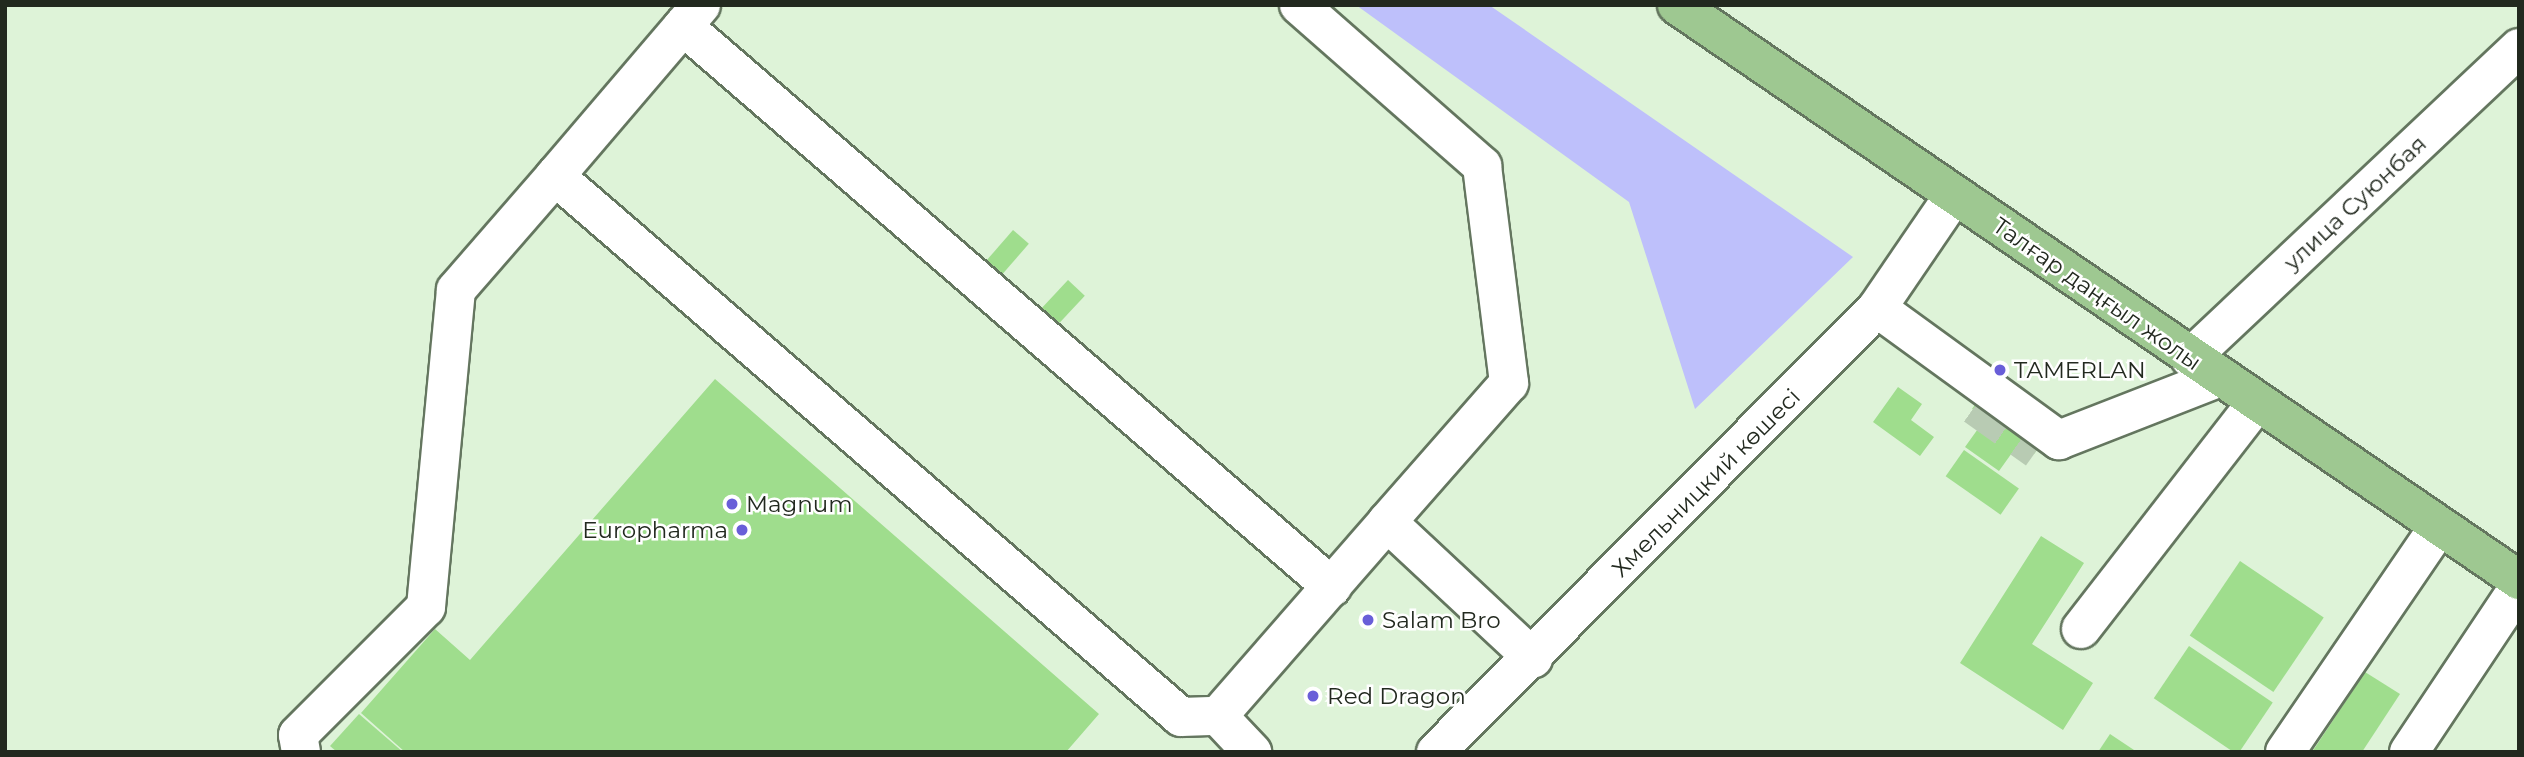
<!DOCTYPE html>
<html>
<head>
<meta charset="utf-8">
<style>
	body { margin:0 }
	#map { position:relative; width:2524px; height:757px; overflow:hidden; background:#def3d8; font-family:Montserrat,sans-serif }
	div>[style] { position:absolute }
	[style*='--x'] { left:calc(var(--x)*1px); top:calc(var(--y)*1px); width:calc(var(--w)*1px); rotate:calc(var(--a)*1deg) }
	.green>* { inset:0; background:#bec0fb }
	.building>* { inset:0; background:#9fdd8d; transform-origin:0 0 }
	.minor-tunnel>* { height:38px; margin-top:-19px; transform-origin:0; background:repeating-linear-gradient(90deg,#b8cbb3 0 38px,transparent 0 57px) }
	.roads { filter:drop-shadow(2px 0 #64765f) drop-shadow(-2px 0 #64765f) drop-shadow(0 2px #64765f) drop-shadow(0 -2px #64765f) }
	.minor>* { height:38px; margin:-19px; padding:0 19px; transform-origin:19px; border-radius:19px; background:#fff }
	.major>* { height:38px; margin:-19px; padding:0 19px; transform-origin:19px; border-radius:19px; background:#9ec891 }
	.dots>* { width:19px; height:19px; translate:-50% -50%; box-sizing:border-box; border:4px solid #fff; border-radius:50% }
	span { translate:-50% -50%; white-space:nowrap; text-align:center; line-height:1.15; -webkit-text-stroke:5px #fff; paint-order:stroke }
	.street-label { font-size:23px; color:#22291f }
	.poi-label { font-size:23px; color:#22291f }
	.left { translate:0 -50%; text-align:left }
	.right { translate:-100% -50%; text-align:right }
	.frame { position:absolute; inset:0; border:7px solid #22291f; pointer-events:none }
</style>
</head>
<body>
<div id="map">
	<div class="green">
		<div style="clip-path:polygon(1356px 5px,1489px 5px,1853px 257px,1695px 409px,1629px 202px)"></div>
	</div>
	<div class="building">
		<div style="left:1013px;top:230px;width:21px;height:51px;rotate:41deg"></div>
		<div style="left:1068px;top:280px;width:23px;height:51px;rotate:43deg"></div>
		<div style="clip-path:polygon(715px 379px,1099px 714px,1066px 752px,405px 752px,361px 713px,435px 629px,470px 660px)"></div>
		<div style="clip-path:polygon(1898px 387px,1922px 404px,1911px 420px,1934px 437px,1920px 456px,1873px 422px)"></div>
		<div style="clip-path:polygon(1983px 393px,2046px 437px,2034px 454px,2019px 443px,1999px 471px,1965px 447px,1985px 419px,1972px 409px)"></div>
		<div style="left:1964px;top:450px;width:67px;height:32px;rotate:35deg"></div>
		<div style="clip-path:polygon(2041px 536px,2084px 563px,2032px 644px,2093px 683px,2063px 730px,1960px 663px)"></div>
		<div style="left:2240px;top:561px;width:101px;height:90px;rotate:34deg"></div>
		<div style="left:2189px;top:646px;width:101px;height:63px;rotate:34deg"></div>
		<div style="clip-path:polygon(2365px 672px,2400px 694px,2362px 752px,2312px 752px)"></div>
		<div style="clip-path:polygon(359px 714px,403px 752px,337px 752px,330px 746px)"></div>
		<div style="clip-path:polygon(2110px 734px,2137px 752px,2098px 752px)"></div>
	</div>
	<div class="minor-tunnel">
		<div style="--x:1975;--y:406;--w:76;--a:35.4"></div>
	</div>
	<div class="roads">
		<div class="minor">
			<div style="--x:701;--y:5;--w:225;--a:130.5"></div>
			<div style="--x:555;--y:176;--w:827;--a:40.83"></div>
			<div style="--x:1181;--y:717;--w:37;--a:-2"></div>
			<div style="--x:1218;--y:716;--w:50;--a:46.6"></div>
			<div style="--x:1299;--y:5;--w:244;--a:41.3"></div>
			<div style="--x:1482;--y:166;--w:219;--a:82.9"></div>
			<div style="--x:1509;--y:383;--w:185;--a:131.3"></div>
			<div style="--x:1387;--y:522;--w:200;--a:43"></div>
			<div style="--x:683;--y:26;--w:858;--a:40.84"></div>
			<div style="--x:1877;--y:308;--w:225;--a:36"></div>
			<div style="--x:2059;--y:440;--w:171;--a:-21.3"></div>
			<div style="--x:2190;--y:358;--w:452;--a:-43.3"></div>
			<div style="--x:2081;--y:629;--w:286;--a:-52.2"></div>
			<div style="--x:1218;--y:716;--w:257;--a:-48.9"></div>
			<div style="--x:301;--y:752;--w:17;--a:-100"></div>
			<div style="--x:298;--y:735;--w:181;--a:-45"></div>
			<div style="--x:426;--y:607;--w:318;--a:-84.6"></div>
			<div style="--x:456;--y:290;--w:151;--a:-49"></div>
			<div style="--x:1436;--y:752;--w:626;--a:-45.19"></div>
			<div style="--x:1877;--y:308;--w:137;--a:-55.7"></div>
			<div style="--x:2285;--y:752;--w:273;--a:-55.7"></div>
			<div style="--x:2409;--y:752;--w:198;--a:-56.3"></div>
		</div>
		<div class="major">
			<div style="--x:1677;--y:5;--w:1020;--a:34.33"></div>
		</div>
	</div>
	<div class="dots">
		<div style="left:2000px;top:370px;background:#695ed8"></div>
		<div style="left:732px;top:504px;background:#695ed8"></div>
		<div style="left:742px;top:530px;background:#695ed8"></div>
		<div style="left:1368px;top:620px;background:#695ed8"></div>
		<div style="left:1313px;top:696px;background:#695ed8"></div>
	</div>
	<div class="street-label">
		<span style="left:2355px;top:203px;rotate:-43deg">улица Суюнбая</span>
		<span style="left:2097px;top:294px;rotate:35deg">Талғар даңғыл жолы</span>
		<span style="left:1706px;top:483px;rotate:-45deg">Хмельницкий көшесі</span>
	</div>
	<div class="poi-label">
		<span class="left" style="left:2014px;top:370px">TAMERLAN</span>
		<span class="left" style="left:746px;top:504px">Magnum</span>
		<span class="right" style="left:728px;top:530px">Europharma</span>
		<span class="left" style="left:1382px;top:620px">Salam Bro</span>
		<span class="left" style="left:1327px;top:696px">Red Dragon</span>
	</div>
	<div class="frame"></div>
</div>
</body>
</html>
